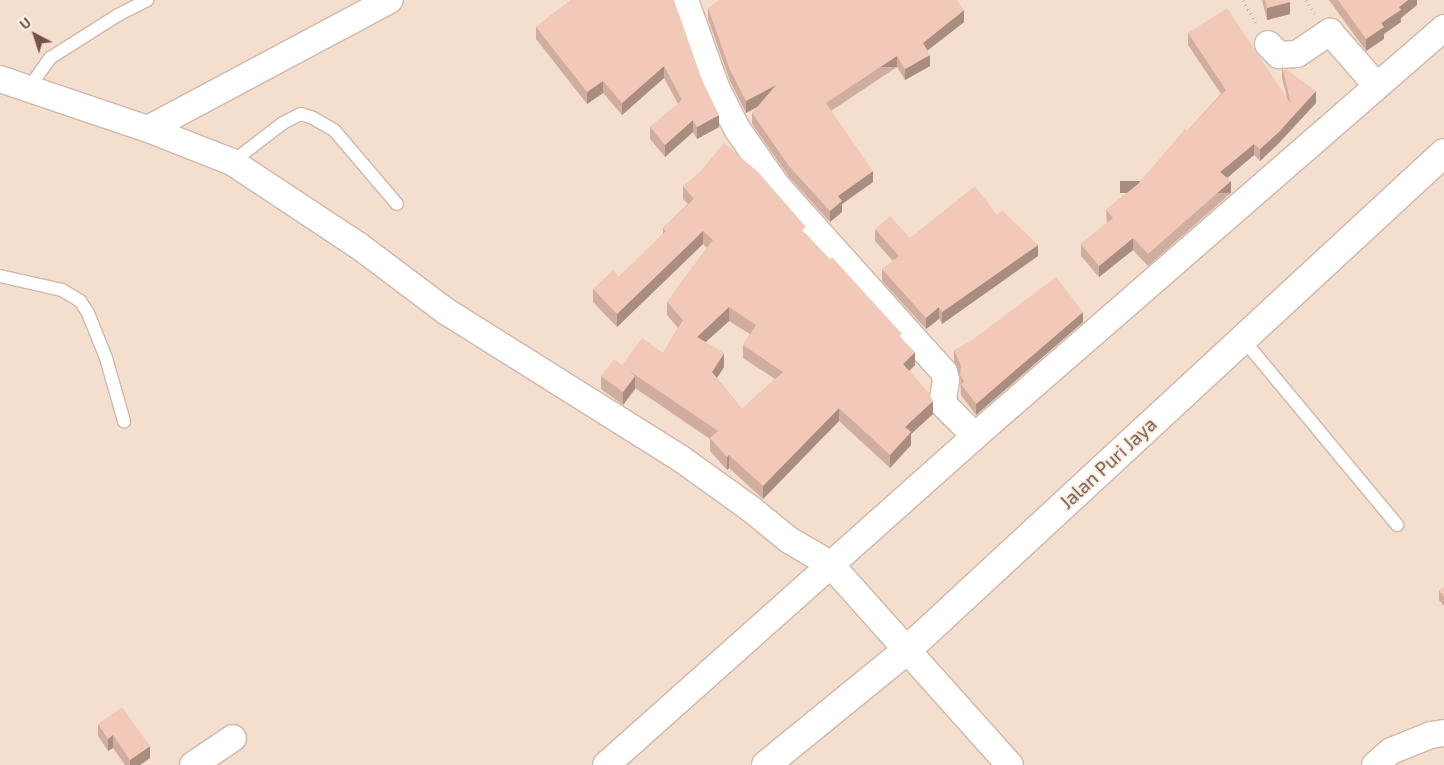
<!DOCTYPE html>
<html>
<head>
<meta charset="utf-8">
<style>
	body { margin:0 }
	#map { position:relative; width:1444px; height:765px; overflow:hidden; background:#fcefe1; font-family:"Exo 2",sans-serif }
	div>[style] { position:absolute }
	[style*='--x'] { left:calc(var(--x)*1px); top:calc(var(--y)*1px); width:calc(var(--w)*1px); rotate:calc(var(--a)*1deg) }
	.residential>* { inset:0; background:#f4dfcf; transform-origin:0 0 }
	.path>* { height:3px; margin-top:-1.5px; transform-origin:0; background:repeating-linear-gradient(90deg,#d6ac9c 0 1px,transparent 0 5px) }
	.roads { filter:drop-shadow(1px 0 #cfb7ab) drop-shadow(-1px 0 #cfb7ab) drop-shadow(0 1px #cfb7ab) drop-shadow(0 -1px #cfb7ab) }
	.lane>* { height:12px; margin:-6px; padding:0 6px; transform-origin:6px; border-radius:6px; background:#fff }
	.street>* { height:26px; margin:-13px; padding:0 13px; transform-origin:13px; border-radius:13px; background:#fff }
	.secondary>* { height:28px; margin:-14px; padding:0 14px; transform-origin:14px; border-radius:14px; background:#fff }
	.wall>* { inset:0; background:#d0ad9e }
	.shaded-wall>* { inset:0; background:#a98d81; transform-origin:0 0 }
	.building>* { inset:0; background:#f2c9b8 }
	span { translate:-50% -50%; white-space:nowrap; text-align:center; line-height:1.15; -webkit-text-stroke:4.5px #fff3e7; paint-order:stroke }
	.street-label { font-size:19px; color:#735248 }
	.north { position:absolute; left:10px; top:10px; width:50px; height:50px; -webkit-text-stroke:4px #fff3e7; paint-order:stroke; rotate:320deg; font-size:14px; font-weight:700; line-height:20px; text-align:center; color:#735248 }
	.north::after { content:''; display:block; margin:auto; width:18px; height:22px; background:#735248; clip-path:polygon(50% 0,100% 100%,50% 72%,0 100%) }
</style>
</head>
<body>
<div id="map">
	<div class="residential">
		<div style="left:0;top:0;width:1444px;height:765px"></div>
	</div>
	<div class="path">
		<div style="--x:1243;--y:0;--w:26;--a:61"></div>
		<div style="--x:1306;--y:0;--w:17;--a:57"></div>
	</div>
	<div class="roads">
		<div class="lane">
			<div style="--x:29;--y:88;--w:37;--a:-55"></div>
			<div style="--x:50;--y:58;--w:80;--a:-32.3"></div>
			<div style="--x:118;--y:15;--w:33;--a:-27"></div>
			<div style="--x:232;--y:162;--w:64;--a:-37.4"></div>
			<div style="--x:283;--y:123;--w:20;--a:-27"></div>
			<div style="--x:301;--y:114;--w:13;--a:18"></div>
			<div style="--x:313;--y:118;--w:24;--a:30"></div>
			<div style="--x:334;--y:130;--w:97;--a:49.6"></div>
			<div style="--x:0;--y:276;--w:64;--a:12.7"></div>
			<div style="--x:62;--y:290;--w:21;--a:31"></div>
			<div style="--x:80;--y:301;--w:14;--a:56"></div>
			<div style="--x:88;--y:313;--w:48;--a:68.2"></div>
			<div style="--x:106;--y:358;--w:66;--a:74.1"></div>
			<div style="--x:1242;--y:338;--w:243;--a:50.3"></div>
		</div>
		<div class="street">
			<div style="--x:685;--y:0;--w:92;--a:70.4"></div>
			<div style="--x:716;--y:87;--w:47;--a:63.4"></div>
			<div style="--x:737;--y:129;--w:70;--a:54.9"></div>
			<div style="--x:777;--y:186;--w:250;--a:48.1"></div>
			<div style="--x:944;--y:372;--w:8;--a:76"></div>
			<div style="--x:946;--y:380;--w:19;--a:99"></div>
			<div style="--x:943;--y:399;--w:7;--a:74"></div>
			<div style="--x:945;--y:406;--w:42;--a:45"></div>
			<div style="--x:1268;--y:44;--w:16;--a:45"></div>
			<div style="--x:1279;--y:55;--w:18;--a:-3"></div>
			<div style="--x:1297;--y:54;--w:40;--a:-34"></div>
			<div style="--x:1330;--y:32;--w:70;--a:49"></div>
			<div style="--x:0;--y:79;--w:156;--a:18.7"></div>
			<div style="--x:148;--y:129;--w:90;--a:21.4"></div>
			<div style="--x:232;--y:162;--w:152;--a:33.5"></div>
			<div style="--x:359;--y:246;--w:110;--a:36.9"></div>
			<div style="--x:447;--y:312;--w:275;--a:32.1"></div>
			<div style="--x:680;--y:458;--w:87;--a:35.7"></div>
			<div style="--x:751;--y:509;--w:49;--a:39.2"></div>
			<div style="--x:789;--y:540;--w:48;--a:30.3"></div>
			<div style="--x:830;--y:564;--w:270;--a:48.2"></div>
			<div style="--x:148;--y:129;--w:274;--a:-28.1"></div>
			<div style="--x:193;--y:765;--w:48;--a:-34"></div>
			<div style="--x:606;--y:765;--w:494;--a:-41.7"></div>
			<div style="--x:975;--y:436;--w:622;--a:-41.02"></div>
			<div style="--x:1375;--y:765;--w:21;--a:-41"></div>
			<div style="--x:1391;--y:751;--w:43;--a:-21.8"></div>
			<div style="--x:1431;--y:735;--w:13;--a:-9"></div>
		</div>
		<div class="secondary">
			<div style="--x:766;--y:765;--w:183;--a:-39.2"></div>
			<div style="--x:908;--y:649;--w:730;--a:-42.78"></div>
		</div>
	</div>
	<div class="wall">
		<div style="clip-path:polygon(571px 0,702px 80px,719px 127px,697px 139px,693px 132px,665px 157px,650px 139px,650px 127px,678px 104px,664px 78px,622px 115px,603px 93px,587px 104px,536px 39px,536px 27px)"></div>
		<div style="clip-path:polygon(1262px 0,1290px 0,1290px 14px,1267px 20px)"></div>
		<div style="clip-path:polygon(1329px 0,1417px 0,1417px 5px,1401px 18px,1401px 22px,1384px 34px,1384px 39px,1366px 51px)"></div>
		<div style="clip-path:polygon(708px 8px,964px 22px,927px 51px,930px 66px,905px 80px,897px 67px,831px 111px,873px 182px,842px 204px,842px 212px,830px 222px,789px 177px,752px 124px,752px 113px,758px 106px,746px 113px,730px 81px,708px 19px)"></div>
		<div style="clip-path:polygon(1188px 33px,1287px 97px,1282px 78px,1282px 66px,1316px 103px,1279px 143px,1260px 161px,1254px 155px,1227px 178px,1231px 193px,1148px 266px,1133px 250px,1099px 277px,1081px 256px,1081px 244px,1107px 223px,1106px 210px,1138px 184px,1187px 131px,1221px 94px,1188px 45px)"></div>
		<div style="clip-path:polygon(evenodd,683px 186px,806px 234px,902px 339px,915px 365px,909px 371px,933px 414px,911px 434px,911px 445px,890px 468px,839px 421px,763px 499px,729px 468px,727px 470px,710px 451px,710px 439px,635px 388px,623px 405px,601px 389px,601px 376px,622px 365px,663px 353px,678px 328px,667px 315px,667px 302px,707px 248px,703px 244px,617px 327px,593px 302px,593px 289px,619px 277px,663px 234px,663px 228px,688px 204px,683px 199px,683px 186px,729px 321px,750px 334px,743px 345px,743px 358px,775px 379px,742px 409px,717px 378px,724px 367px,705px 342px,729px 321px)"></div>
		<div style="clip-path:polygon(997px 215px,1038px 256px,942px 324px,939px 319px,926px 329px,882px 281px,882px 269px,893px 261px,875px 241px,875px 229px,910px 238px)"></div>
		<div style="clip-path:polygon(1083px 322px,976px 415px,961px 395px,960px 376px,954px 361px,954px 350px)"></div>
		<div style="clip-path:polygon(1444px 587px,1444px 606px,1439px 600px,1439px 591px)"></div>
		<div style="clip-path:polygon(98px 724px,150px 758px,140px 765px,125px 765px,113px 748px,108px 751px,98px 736px)"></div>
	</div>
	<div class="shaded-wall">
		<div style="clip-path:polygon(1408px 0,1417px 0,1417px 5px,1401px 18px,1401px 22px,1384px 34px,1384px 39px,1366px 51px,1366px 39px,1399px 7px)"></div>
		<div style="clip-path:polygon(1290px 2px,1290px 14px,1267px 20px,1267px 8px)"></div>
		<div style="clip-path:polygon(964px 10px,964px 22px,923px 54px,923px 43px)"></div>
		<div style="clip-path:polygon(930px 55px,930px 66px,905px 80px,905px 69px)"></div>
		<div style="left:897px;top:56px;width:11px;height:85px;rotate:90deg"></div>
		<div style="clip-path:polygon(664px 66px,664px 78px,622px 115px,622px 103px)"></div>
		<div style="clip-path:polygon(603px 81px,603px 93px,587px 104px,587px 92px)"></div>
		<div style="clip-path:polygon(776px 85px,776px 97px,746px 113px,746px 101px)"></div>
		<div style="clip-path:polygon(1316px 91px,1316px 103px,1279px 143px,1260px 161px,1260px 149px)"></div>
		<div style="clip-path:polygon(719px 115px,719px 127px,697px 139px,697px 127px)"></div>
		<div style="clip-path:polygon(693px 120px,693px 132px,665px 157px,665px 145px)"></div>
		<div style="clip-path:polygon(1254px 144px,1254px 155px,1220px 184px,1220px 172px)"></div>
		<div style="clip-path:polygon(873px 171px,873px 182px,842px 204px,842px 212px,830px 222px,830px 211px,838px 196px)"></div>
		<div style="left:1231px;top:181px;width:12px;height:111px;rotate:90deg"></div>
		<div style="clip-path:polygon(703px 231px,703px 244px,617px 327px,617px 314px)"></div>
		<div style="clip-path:polygon(1133px 238px,1133px 250px,1099px 277px,1099px 266px)"></div>
		<div style="clip-path:polygon(1038px 245px,1038px 256px,942px 324px,942px 312px)"></div>
		<div style="clip-path:polygon(729px 307px,729px 321px,697px 350px,697px 337px)"></div>
		<div style="clip-path:polygon(939px 307px,939px 319px,926px 329px,926px 318px)"></div>
		<div style="clip-path:polygon(1083px 312px,1083px 322px,976px 415px,976px 404px)"></div>
		<div style="clip-path:polygon(915px 352px,915px 365px,903px 377px,903px 364px)"></div>
		<div style="clip-path:polygon(724px 353px,724px 367px,712px 385px,712px 372px)"></div>
		<div style="clip-path:polygon(635px 376px,635px 389px,623px 405px,623px 392px)"></div>
		<div style="clip-path:polygon(933px 401px,933px 414px,911px 434px,911px 445px,890px 468px,890px 455px,905px 427px)"></div>
		<div style="clip-path:polygon(839px 408px,839px 421px,763px 499px,763px 486px)"></div>
		<div style="clip-path:polygon(729px 455px,729px 468px,727px 470px,727px 457px)"></div>
		<div style="clip-path:polygon(113px 735px,113px 748px,108px 751px,108px 739px)"></div>
		<div style="clip-path:polygon(150px 746px,150px 758px,140px 765px,130px 765px,130px 760px)"></div>
	</div>
	<div class="building">
		<div style="clip-path:polygon(571px 0,674px 0,702px 80px,719px 115px,697px 127px,693px 120px,665px 145px,650px 127px,682px 100px,664px 66px,622px 103px,603px 81px,587px 92px,536px 27px)"></div>
		<div style="clip-path:polygon(719px 0,957px 0,964px 10px,923px 43px,930px 55px,905px 69px,897px 56px,826px 103px,873px 171px,838px 196px,842px 201px,830px 211px,789px 166px,752px 113px,776px 85px,746px 101px,730px 70px,708px 8px)"></div>
		<div style="clip-path:polygon(1265px 0,1290px 0,1290px 2px,1267px 8px)"></div>
		<div style="clip-path:polygon(1338px 0,1408px 0,1399px 7px,1401px 10px,1381px 23px,1384px 27px,1366px 39px)"></div>
		<div style="clip-path:polygon(1227px 8px,1291px 104px,1282px 66px,1316px 91px,1279px 132px,1260px 149px,1254px 144px,1220px 172px,1231px 181px,1148px 254px,1133px 238px,1099px 266px,1081px 244px,1113px 218px,1106px 210px,1138px 184px,1185px 129px,1187px 131px,1226px 90px,1188px 33px)"></div>
		<div style="clip-path:polygon(evenodd,724px 143px,758px 172px,806px 227px,802px 230px,830px 259px,832px 257px,902px 334px,899px 336px,915px 352px,903px 364px,929px 393px,933px 401px,905px 427px,911px 432px,890px 455px,839px 408px,763px 486px,729px 455px,727px 457px,710px 438px,718px 431px,628px 370px,635px 376px,623px 392px,601px 376px,614px 359px,622px 365px,642px 338px,663px 353px,683px 320px,667px 302px,713px 240px,703px 231px,617px 314px,593px 289px,613px 270px,619px 277px,666px 231px,663px 228px,694px 199px,683px 186px,700px 172px,724px 143px,729px 307px,756px 325px,743px 345px,783px 372px,742px 409px,712px 372px,724px 353px,697px 337px,729px 307px)"></div>
		<div style="clip-path:polygon(975px 186px,997px 215px,1002px 210px,1038px 245px,942px 312px,939px 307px,926px 318px,882px 269px,899px 256px,875px 229px,890px 216px,910px 238px)"></div>
		<div style="clip-path:polygon(1056px 277px,1083px 312px,976px 404px,961px 384px,964px 381px,960px 375px,961px 366px,954px 350px,972px 340px)"></div>
		<div style="clip-path:polygon(1444px 587px,1444px 597px,1439px 591px)"></div>
		<div style="clip-path:polygon(122px 707px,150px 746px,130px 760px,113px 735px,108px 739px,98px 724px)"></div>
	</div>
	<div class="street-label">
		<span style="left:1108px;top:463px;rotate:-43deg">Jalan Puri Jaya</span>
	</div>
	<div class="north">U</div>
</div>
</body>
</html>
